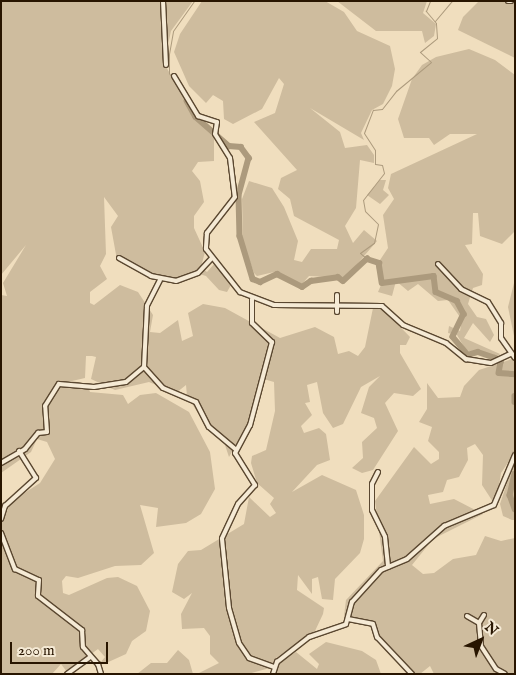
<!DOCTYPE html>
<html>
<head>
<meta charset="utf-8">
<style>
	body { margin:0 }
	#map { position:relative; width:516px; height:675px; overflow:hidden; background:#f0debe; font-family:"IM FELL English",serif }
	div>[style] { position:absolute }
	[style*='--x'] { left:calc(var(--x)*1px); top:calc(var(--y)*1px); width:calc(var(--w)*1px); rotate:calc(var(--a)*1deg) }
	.green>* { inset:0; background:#cebc9e }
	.stream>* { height:1px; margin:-0.5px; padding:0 0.5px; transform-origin:0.5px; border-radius:0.5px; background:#ac9a7d }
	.river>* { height:5.5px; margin:-2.75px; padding:0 2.75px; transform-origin:2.75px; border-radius:2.75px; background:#ac9a7d }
	.roads { filter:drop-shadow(1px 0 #5a4730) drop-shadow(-1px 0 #5a4730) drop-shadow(0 1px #5a4730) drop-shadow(0 -1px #5a4730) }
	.minor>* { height:4px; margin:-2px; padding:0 2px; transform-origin:2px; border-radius:2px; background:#f5ead5 }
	span { translate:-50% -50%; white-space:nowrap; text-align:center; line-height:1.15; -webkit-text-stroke:4px #f5ead5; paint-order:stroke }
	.frame { position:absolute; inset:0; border:2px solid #281500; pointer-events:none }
	.north { position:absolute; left:456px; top:615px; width:50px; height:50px; -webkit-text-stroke:4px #f5ead5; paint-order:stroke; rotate:43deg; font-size:14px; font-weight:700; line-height:20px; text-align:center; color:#281500 }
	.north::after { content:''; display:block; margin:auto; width:18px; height:22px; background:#281500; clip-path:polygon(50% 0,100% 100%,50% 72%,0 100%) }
	.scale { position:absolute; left:10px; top:642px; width:98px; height:22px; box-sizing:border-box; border:2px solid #281500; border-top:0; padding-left:6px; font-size:15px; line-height:18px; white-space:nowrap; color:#281500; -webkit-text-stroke:4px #f5ead5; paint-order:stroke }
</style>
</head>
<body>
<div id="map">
	<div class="green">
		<div style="clip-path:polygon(1px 1px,193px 1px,171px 31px,164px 63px,194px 116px,214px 132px,214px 161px,198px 162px,192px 171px,200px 181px,204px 202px,194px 216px,194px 228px,205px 252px,201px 267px,207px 272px,215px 263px,231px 285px,227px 292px,219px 290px,206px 276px,196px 273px,175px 280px,157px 278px,117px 260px,111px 227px,118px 216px,104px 197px,106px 254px,100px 266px,107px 279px,90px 292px,90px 303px,94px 305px,120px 285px,138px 292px,153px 315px,150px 332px,160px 333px,178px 320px,182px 341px,193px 336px,188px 313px,203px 304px,225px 308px,280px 338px,315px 327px,334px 337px,338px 354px,349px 351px,358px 356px,365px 347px,373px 308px,382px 308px,410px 337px,406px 345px,400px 345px,400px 353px,421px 389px,413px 396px,394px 393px,385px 403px,398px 431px,373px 470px,362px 473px,352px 468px,363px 458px,362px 442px,377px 428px,374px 418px,361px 413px,369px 387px,380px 376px,361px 387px,343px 424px,333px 428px,323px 413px,317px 382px,307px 385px,310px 402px,305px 403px,312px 415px,301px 426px,304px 433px,319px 428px,326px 434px,330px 460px,317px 465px,292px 492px,322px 475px,356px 490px,364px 515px,364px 539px,360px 553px,335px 579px,333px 600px,322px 599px,318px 577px,312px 579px,312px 594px,298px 575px,297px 590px,324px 608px,323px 614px,315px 631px,276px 658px,270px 668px,248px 674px,197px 674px,219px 663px,210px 654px,210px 636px,204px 628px,182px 629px,181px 614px,192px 593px,184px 599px,172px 592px,178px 564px,188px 551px,201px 550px,244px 524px,249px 497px,270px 517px,276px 513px,270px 504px,274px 498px,257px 483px,251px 463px,252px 456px,266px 450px,275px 411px,274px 382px,260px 378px,249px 422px,229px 457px,224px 442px,210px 432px,187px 396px,186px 385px,176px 393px,149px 382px,115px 390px,91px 379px,96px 357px,92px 356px,86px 356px,85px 378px,72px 381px,87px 384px,90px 392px,123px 395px,128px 404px,140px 395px,156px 393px,189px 412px,210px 452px,215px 489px,201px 514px,186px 523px,156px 527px,158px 508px,140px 505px,154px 553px,141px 565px,115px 566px,78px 578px,66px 576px,62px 581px,63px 593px,69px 595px,107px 578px,118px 577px,137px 586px,150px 611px,146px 631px,132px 641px,126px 654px,104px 664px,100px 663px,105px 657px,98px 649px,67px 672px,61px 664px,52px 674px,1px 674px,1px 523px,12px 501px,40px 483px,55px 459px,47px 442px,37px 439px,31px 452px,1px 473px,1px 295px,7px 296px,3px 283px,26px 245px,1px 275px)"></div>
		<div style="clip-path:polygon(202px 1px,325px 1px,344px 12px,357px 31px,390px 46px,395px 69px,392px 86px,383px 104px,372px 110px,361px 133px,364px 140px,310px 108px,340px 132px,345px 148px,367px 145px,374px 155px,374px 163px,360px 160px,356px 208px,345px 226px,353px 243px,364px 230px,377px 241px,345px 278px,309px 276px,302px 284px,274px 272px,257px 276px,254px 273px,243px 242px,242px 199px,249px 181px,272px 188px,284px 207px,298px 241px,294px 260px,302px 262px,311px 249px,337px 249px,339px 240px,294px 216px,290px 199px,278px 189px,281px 178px,297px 170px,254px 122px,275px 113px,284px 84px,279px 78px,262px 109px,233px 124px,224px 119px,223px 101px,213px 95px,206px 103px,189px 86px,174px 52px,180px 34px)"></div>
		<div style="clip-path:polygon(337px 1px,427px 1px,423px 13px,436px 24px,434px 36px,425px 43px,422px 31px,376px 31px)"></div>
		<div style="clip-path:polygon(479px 1px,515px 1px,515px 58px,458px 30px,463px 17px)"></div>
		<div style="clip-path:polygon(469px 49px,495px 60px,515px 75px,514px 232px,502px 244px,480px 236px,478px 213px,473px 213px,472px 244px,465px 245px,483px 274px,482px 285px,473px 288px,468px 304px,477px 317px,486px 319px,494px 335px,490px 342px,473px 323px,464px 338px,500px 354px,494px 360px,466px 350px,457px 335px,448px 333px,449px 326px,460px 331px,462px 320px,448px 300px,438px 301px,418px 284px,408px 291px,396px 281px,392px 296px,378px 292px,381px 285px,376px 266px,388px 248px,383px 215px,394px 199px,388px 188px,391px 174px,477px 134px,450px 134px,434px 145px,429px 138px,404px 138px,398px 119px,412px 79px,422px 65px,436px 57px)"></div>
		<div style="clip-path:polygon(380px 180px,386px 180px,383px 190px,389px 195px,380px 204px,367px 195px)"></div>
		<div style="clip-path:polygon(515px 279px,515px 336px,514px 336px,508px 307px)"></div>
		<div style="clip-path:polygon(515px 358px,515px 452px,501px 473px,497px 498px,493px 502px,482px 485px,483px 455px,475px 444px,467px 448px,468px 460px,459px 477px,447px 480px,443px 492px,428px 495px,430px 504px,454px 499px,483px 514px,433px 539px,412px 565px,423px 574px,434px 573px,453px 559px,476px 555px,485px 536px,501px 541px,515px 538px,515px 674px,434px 674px,430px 666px,420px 674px,414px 673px,372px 627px,344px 616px,346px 600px,383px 561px,375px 501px,414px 447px,431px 464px,439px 459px,439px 452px,428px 441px,432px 427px,419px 422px,427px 409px,427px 383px,438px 398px,460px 397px,464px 386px,479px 370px)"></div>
		<div style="clip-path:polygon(515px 459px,515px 520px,512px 520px,503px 516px,500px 504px)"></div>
		<div style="clip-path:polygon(326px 642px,362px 651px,376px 660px,381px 674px,276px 674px,276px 665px,296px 652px,317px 669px,319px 664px,309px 654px)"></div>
		<div style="clip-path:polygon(178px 650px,189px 660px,193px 674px,137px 674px,151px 663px,167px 663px)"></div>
	</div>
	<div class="stream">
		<div style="--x:435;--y:21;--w:26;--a:-50"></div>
		<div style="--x:187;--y:101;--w:33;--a:-123"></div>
		<div style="--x:169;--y:73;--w:19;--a:-90"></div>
		<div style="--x:169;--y:54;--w:23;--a:-80"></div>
		<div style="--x:173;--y:31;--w:37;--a:-55"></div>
		<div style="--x:367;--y:259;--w:9;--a:-139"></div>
		<div style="--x:360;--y:253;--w:17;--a:-36"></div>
		<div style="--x:374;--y:243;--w:19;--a:-78"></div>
		<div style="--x:378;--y:224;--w:18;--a:-135"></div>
		<div style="--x:365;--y:211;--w:11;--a:-100"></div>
		<div style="--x:363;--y:200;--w:34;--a:-52"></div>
		<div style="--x:384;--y:173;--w:8;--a:-104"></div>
		<div style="--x:382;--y:165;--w:7;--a:-172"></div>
		<div style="--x:375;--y:164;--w:14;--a:-90"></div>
		<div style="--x:375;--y:150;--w:20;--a:-123"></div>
		<div style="--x:364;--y:133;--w:25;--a:-69"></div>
		<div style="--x:373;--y:110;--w:9;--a:-6"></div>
		<div style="--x:382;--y:109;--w:23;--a:-52"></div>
		<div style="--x:396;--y:91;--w:45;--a:-39.6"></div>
		<div style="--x:431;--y:62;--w:15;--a:-138"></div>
		<div style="--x:420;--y:52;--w:22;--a:-39"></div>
		<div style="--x:437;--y:38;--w:15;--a:-94"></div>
		<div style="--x:436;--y:23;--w:16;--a:-130"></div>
		<div style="--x:426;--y:11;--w:11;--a:-68"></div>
	</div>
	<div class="river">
		<div style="--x:187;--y:101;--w:18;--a:61"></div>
		<div style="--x:196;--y:117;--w:44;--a:41.3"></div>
		<div style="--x:229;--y:146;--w:12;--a:5"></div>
		<div style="--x:241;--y:147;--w:14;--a:54"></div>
		<div style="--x:249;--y:158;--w:39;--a:105"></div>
		<div style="--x:239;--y:196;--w:40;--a:88.6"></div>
		<div style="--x:240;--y:236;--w:45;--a:73.2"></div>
		<div style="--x:253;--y:279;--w:8;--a:23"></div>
		<div style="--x:260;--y:282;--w:19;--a:-25"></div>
		<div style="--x:277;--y:274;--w:28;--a:27"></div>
		<div style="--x:302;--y:287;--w:11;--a:-34"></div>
		<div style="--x:311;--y:281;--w:27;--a:-8"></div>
		<div style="--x:338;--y:277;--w:6;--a:39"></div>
		<div style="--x:343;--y:281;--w:33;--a:-43"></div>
		<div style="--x:367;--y:259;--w:13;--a:18"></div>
		<div style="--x:379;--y:263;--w:20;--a:81"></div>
		<div style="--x:382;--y:283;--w:52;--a:-7.7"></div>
		<div style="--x:434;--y:276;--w:16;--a:83"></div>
		<div style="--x:436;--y:292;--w:23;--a:23"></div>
		<div style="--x:457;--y:301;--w:15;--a:62"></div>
		<div style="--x:464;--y:314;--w:25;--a:116"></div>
		<div style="--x:453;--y:337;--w:23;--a:50"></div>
		<div style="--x:468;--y:355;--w:10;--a:-17"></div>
		<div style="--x:478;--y:352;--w:18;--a:19"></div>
		<div style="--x:495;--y:358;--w:7;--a:34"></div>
		<div style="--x:501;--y:362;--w:11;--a:100"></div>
		<div style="--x:499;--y:373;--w:16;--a:4"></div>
		<div style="--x:515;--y:396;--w:6;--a:90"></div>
		<div style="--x:515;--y:474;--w:22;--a:103"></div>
		<div style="--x:510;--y:495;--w:15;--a:70"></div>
	</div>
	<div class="roads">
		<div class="minor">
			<div style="--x:163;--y:1;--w:64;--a:87.3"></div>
			<div style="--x:508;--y:1;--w:3;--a:0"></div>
			<div style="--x:174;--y:76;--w:47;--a:59"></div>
			<div style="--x:198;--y:116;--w:20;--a:18"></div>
			<div style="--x:217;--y:122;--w:12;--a:99"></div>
			<div style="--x:215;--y:134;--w:28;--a:58"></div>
			<div style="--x:230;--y:158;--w:39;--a:83"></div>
			<div style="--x:235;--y:197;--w:46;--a:127.9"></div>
			<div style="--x:207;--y:233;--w:16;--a:94"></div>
			<div style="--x:206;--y:249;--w:55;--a:51.7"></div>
			<div style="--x:240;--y:292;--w:36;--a:21"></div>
			<div style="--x:274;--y:305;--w:108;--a:0.5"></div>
			<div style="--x:382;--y:306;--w:28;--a:42"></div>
			<div style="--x:403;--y:325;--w:47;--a:22.7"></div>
			<div style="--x:446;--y:343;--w:26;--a:39"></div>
			<div style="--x:466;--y:359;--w:25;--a:9"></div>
			<div style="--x:491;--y:363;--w:21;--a:-25"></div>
			<div style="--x:119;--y:258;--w:37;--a:29"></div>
			<div style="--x:151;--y:276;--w:25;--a:11"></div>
			<div style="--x:176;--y:281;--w:23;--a:-20"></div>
			<div style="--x:198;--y:273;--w:21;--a:-47"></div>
			<div style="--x:438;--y:264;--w:34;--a:47"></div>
			<div style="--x:461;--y:289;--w:30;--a:26"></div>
			<div style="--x:488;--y:302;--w:25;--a:58"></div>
			<div style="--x:501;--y:323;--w:15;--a:90"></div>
			<div style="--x:501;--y:338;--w:24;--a:55"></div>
			<div style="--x:160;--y:280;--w:29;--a:117"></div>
			<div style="--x:147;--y:306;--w:61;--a:92.8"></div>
			<div style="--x:144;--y:367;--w:28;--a:48"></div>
			<div style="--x:163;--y:388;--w:36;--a:23"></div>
			<div style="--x:196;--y:402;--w:28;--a:63"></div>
			<div style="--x:209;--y:427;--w:35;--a:40"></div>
			<div style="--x:337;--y:295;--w:17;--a:90"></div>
			<div style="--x:252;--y:299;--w:24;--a:90"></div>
			<div style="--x:252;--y:323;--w:28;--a:44"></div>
			<div style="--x:272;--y:342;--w:86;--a:104.8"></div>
			<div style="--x:250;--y:425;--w:32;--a:118"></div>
			<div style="--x:235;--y:453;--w:38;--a:58"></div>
			<div style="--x:255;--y:485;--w:25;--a:132"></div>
			<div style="--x:238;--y:504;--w:38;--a:115"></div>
			<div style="--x:222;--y:539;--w:69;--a:84.2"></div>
			<div style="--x:229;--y:608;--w:36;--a:74"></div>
			<div style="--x:239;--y:643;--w:18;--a:56"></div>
			<div style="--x:249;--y:658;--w:27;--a:20"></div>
			<div style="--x:1;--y:463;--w:28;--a:-30"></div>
			<div style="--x:25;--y:449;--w:21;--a:-51"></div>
			<div style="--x:38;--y:433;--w:9;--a:-6"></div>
			<div style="--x:47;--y:432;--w:26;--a:-94"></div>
			<div style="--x:45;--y:406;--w:26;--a:-58"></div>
			<div style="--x:59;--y:384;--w:35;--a:5"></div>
			<div style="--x:94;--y:387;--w:32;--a:-9"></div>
			<div style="--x:126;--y:382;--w:23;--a:-40"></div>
			<div style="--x:378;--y:472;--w:13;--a:117"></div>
			<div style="--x:372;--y:484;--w:26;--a:90"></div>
			<div style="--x:372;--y:510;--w:30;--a:64"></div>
			<div style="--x:385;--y:537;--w:30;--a:84"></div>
			<div style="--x:1;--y:519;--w:14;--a:-73"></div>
			<div style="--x:5;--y:506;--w:42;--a:-42.1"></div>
			<div style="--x:36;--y:478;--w:32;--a:-122"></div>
			<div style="--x:1;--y:533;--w:39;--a:69"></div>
			<div style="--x:15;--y:569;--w:26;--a:25"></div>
			<div style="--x:39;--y:580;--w:16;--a:94"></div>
			<div style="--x:38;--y:596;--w:56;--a:37.7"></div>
			<div style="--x:82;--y:630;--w:17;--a:87"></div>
			<div style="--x:83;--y:647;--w:23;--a:49"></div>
			<div style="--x:98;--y:664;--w:10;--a:73"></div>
			<div style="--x:484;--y:615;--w:9;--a:122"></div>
			<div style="--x:479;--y:623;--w:23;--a:85"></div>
			<div style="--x:481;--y:646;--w:27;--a:57"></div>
			<div style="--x:496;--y:669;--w:10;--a:29"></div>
			<div style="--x:467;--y:616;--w:14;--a:30"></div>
			<div style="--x:348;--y:619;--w:25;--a:11"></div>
			<div style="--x:373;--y:624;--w:14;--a:73"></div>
			<div style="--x:377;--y:637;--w:51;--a:46.6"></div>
			<div style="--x:67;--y:674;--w:29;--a:-36"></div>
			<div style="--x:273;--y:674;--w:13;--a:-72"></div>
			<div style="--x:277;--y:662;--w:41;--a:-38"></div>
			<div style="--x:309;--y:637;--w:39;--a:-19"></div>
			<div style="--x:346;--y:624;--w:23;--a:-75"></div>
			<div style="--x:352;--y:602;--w:43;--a:-47.8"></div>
			<div style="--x:381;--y:570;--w:28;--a:-23"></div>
			<div style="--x:407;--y:559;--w:50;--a:-41.7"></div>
			<div style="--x:444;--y:526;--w:54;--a:-22.8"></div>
			<div style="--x:494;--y:505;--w:54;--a:-67.2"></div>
		</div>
	</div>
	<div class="frame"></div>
	<div class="north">N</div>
	<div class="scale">200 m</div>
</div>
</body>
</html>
